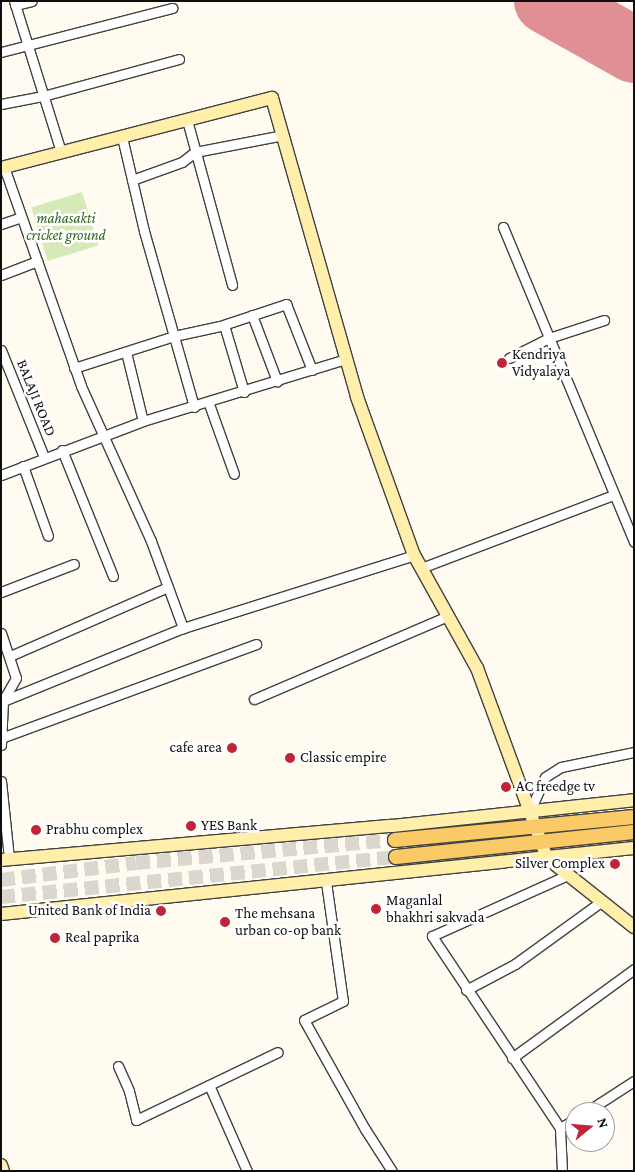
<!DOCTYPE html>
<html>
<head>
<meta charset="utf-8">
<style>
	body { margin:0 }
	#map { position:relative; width:635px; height:1172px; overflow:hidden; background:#fffbf0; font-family:"Crimson Pro",serif }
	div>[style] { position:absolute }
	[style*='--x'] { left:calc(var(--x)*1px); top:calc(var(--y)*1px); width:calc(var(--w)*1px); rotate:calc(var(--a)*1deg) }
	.green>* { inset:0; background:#d6eab9; transform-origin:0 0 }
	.runway>* { height:66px; margin:-33px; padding:0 33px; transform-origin:33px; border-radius:33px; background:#e09094 }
	.primary-tunnel>* { height:14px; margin-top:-7px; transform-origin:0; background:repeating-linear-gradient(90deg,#dbd7ce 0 14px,transparent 0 21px) }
	.roads { filter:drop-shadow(1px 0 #414141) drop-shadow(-1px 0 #414141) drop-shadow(0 1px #414141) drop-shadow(0 -1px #414141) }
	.street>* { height:9px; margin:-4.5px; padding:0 4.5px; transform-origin:4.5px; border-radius:4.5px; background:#fff }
	.secondary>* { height:12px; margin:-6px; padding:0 6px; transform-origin:6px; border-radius:6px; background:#ffefab }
	.primary>* { height:14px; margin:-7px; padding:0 7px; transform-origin:7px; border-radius:7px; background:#f9ca65 }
	.dots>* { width:14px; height:14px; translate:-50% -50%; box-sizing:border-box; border:2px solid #fff; border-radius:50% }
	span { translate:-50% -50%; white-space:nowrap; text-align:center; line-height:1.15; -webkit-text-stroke:5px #fff; paint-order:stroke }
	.park-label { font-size:15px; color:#32671e; font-style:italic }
	.poi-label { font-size:15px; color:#0e0e0e }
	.left { translate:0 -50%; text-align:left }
	.right { translate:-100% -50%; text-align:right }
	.street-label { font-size:15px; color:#0e0e0e }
	.frame { position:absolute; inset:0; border:2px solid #0e0e0e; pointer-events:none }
	.north { position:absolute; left:565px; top:1102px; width:50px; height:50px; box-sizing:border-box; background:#fff; border:1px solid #9f9f9f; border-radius:50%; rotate:73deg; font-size:14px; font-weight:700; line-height:20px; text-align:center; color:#0e0e0e }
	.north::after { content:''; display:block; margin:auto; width:18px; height:22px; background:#c02537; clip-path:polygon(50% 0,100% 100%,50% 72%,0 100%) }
</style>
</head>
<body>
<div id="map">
	<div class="green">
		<div style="left:82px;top:192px;width:56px;height:53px;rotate:73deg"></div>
	</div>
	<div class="runway">
		<div style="--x:547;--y:1;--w:100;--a:29.4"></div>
	</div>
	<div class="primary-tunnel">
		<div style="--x:1;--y:880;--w:136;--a:-7.2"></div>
		<div style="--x:136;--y:863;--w:260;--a:-5.1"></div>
		<div style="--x:1;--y:897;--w:397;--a:-5.8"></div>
	</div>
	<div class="roads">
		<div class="street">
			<div style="--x:14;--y:1;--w:158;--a:72.7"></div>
			<div style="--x:15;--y:5;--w:17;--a:-13"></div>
			<div style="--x:1;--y:52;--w:177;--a:-14.4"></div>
			<div style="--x:1;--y:104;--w:43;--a:-10.8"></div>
			<div style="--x:43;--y:96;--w:141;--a:-15.2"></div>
			<div style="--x:187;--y:120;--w:171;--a:74.7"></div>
			<div style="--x:122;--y:137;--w:97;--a:76.8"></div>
			<div style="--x:144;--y:231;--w:183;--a:74.1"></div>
			<div style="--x:4;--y:167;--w:232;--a:70.6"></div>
			<div style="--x:81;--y:386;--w:170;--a:65.7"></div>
			<div style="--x:151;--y:541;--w:93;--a:69.8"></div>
			<div style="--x:132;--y:180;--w:53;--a:-19.8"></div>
			<div style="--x:182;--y:162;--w:16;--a:-38"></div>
			<div style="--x:195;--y:152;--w:90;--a:-10.9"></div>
			<div style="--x:1;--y:224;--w:21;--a:-19"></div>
			<div style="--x:503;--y:227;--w:341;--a:67.4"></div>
			<div style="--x:1;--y:275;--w:39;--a:-21"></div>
			<div style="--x:252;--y:315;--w:71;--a:69.3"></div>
			<div style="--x:224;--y:325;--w:70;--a:73.4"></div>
			<div style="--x:1;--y:350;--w:115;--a:68.1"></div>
			<div style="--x:126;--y:352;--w:71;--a:76.2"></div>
			<div style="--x:509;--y:358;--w:45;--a:-26.6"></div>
			<div style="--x:549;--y:338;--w:58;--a:-18.1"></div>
			<div style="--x:74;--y:368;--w:105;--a:-17.7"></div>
			<div style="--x:174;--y:336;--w:47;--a:-12.3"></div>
			<div style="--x:220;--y:326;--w:70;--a:-18.4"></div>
			<div style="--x:286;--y:304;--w:71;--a:68.5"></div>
			<div style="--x:209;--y:404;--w:74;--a:70.3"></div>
			<div style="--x:62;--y:450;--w:136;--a:68"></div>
			<div style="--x:23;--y:466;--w:74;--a:70.3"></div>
			<div style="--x:1;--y:475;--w:152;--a:-20.8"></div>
			<div style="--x:143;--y:421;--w:212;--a:-17"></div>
			<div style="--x:421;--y:568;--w:205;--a:-20.8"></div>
			<div style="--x:1;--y:592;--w:78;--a:-21"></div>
			<div style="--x:1;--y:633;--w:47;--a:71.6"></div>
			<div style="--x:16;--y:678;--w:28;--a:120"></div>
			<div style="--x:10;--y:656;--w:172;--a:-23.6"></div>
			<div style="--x:254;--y:699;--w:211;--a:-23.2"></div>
			<div style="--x:1;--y:738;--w:272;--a:-20.2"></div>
			<div style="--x:1;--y:745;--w:44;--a:-87.4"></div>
			<div style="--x:3;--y:701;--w:194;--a:-22.1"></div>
			<div style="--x:183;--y:628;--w:242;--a:-17.5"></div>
			<div style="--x:1;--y:781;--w:78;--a:84.1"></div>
			<div style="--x:529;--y:813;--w:39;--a:-66"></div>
			<div style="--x:545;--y:777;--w:19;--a:-32"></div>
			<div style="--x:561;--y:767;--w:75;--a:-11.6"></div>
			<div style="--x:326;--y:882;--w:120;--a:81.9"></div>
			<div style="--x:343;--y:1001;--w:43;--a:154"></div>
			<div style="--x:304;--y:1020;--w:125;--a:60.8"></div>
			<div style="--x:365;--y:1129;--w:50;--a:57.3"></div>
			<div style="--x:466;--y:990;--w:55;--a:-28"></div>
			<div style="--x:515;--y:964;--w:107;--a:-35.9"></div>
			<div style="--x:512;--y:1058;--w:151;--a:-36.1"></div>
			<div style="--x:118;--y:1066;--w:27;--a:66"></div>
			<div style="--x:129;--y:1091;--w:30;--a:76"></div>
			<div style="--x:136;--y:1120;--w:157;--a:-25.6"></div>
			<div style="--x:209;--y:1085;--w:94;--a:66.2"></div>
			<div style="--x:586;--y:1112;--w:57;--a:-32.9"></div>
			<div style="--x:560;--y:1128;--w:17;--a:-31"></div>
			<div style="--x:562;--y:1171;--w:43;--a:-92.7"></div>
			<div style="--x:560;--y:1128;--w:231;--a:-123.7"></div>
			<div style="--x:432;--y:936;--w:149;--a:-24.2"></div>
		</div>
		<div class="secondary">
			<div style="--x:1;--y:168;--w:280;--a:-14.5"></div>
			<div style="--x:272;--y:98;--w:311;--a:74.1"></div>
			<div style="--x:357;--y:397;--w:168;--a:70.2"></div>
			<div style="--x:414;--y:555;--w:129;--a:60.9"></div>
			<div style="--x:477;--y:668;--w:202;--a:69.8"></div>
			<div style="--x:547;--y:858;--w:111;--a:38.4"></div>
			<div style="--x:1;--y:860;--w:392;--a:-5"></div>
			<div style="--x:392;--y:826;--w:243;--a:-6.1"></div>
			<div style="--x:1;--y:914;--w:636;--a:-5.95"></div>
			<div style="--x:1;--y:1165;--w:6;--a:72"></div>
		</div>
		<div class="primary">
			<div style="--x:395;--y:840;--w:240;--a:-5.5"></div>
			<div style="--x:396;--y:857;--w:239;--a:-6"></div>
		</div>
	</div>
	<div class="dots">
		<div style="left:502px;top:363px;background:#c02537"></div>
		<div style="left:232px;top:748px;background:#c02537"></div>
		<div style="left:290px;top:758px;background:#c02537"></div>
		<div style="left:506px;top:787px;background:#c02537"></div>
		<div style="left:191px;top:826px;background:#c02537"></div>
		<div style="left:36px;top:830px;background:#c02537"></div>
		<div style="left:615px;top:864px;background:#c02537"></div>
		<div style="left:376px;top:909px;background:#c02537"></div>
		<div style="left:161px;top:911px;background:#c02537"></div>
		<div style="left:225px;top:922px;background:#c02537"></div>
		<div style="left:55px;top:938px;background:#c02537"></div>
	</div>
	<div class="park-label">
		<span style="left:66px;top:227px">mahasakti<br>cricket ground</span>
	</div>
	<div class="poi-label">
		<span class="left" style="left:512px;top:363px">Kendriya<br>Vidyalaya</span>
		<span class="right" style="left:222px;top:748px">cafe area</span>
		<span class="left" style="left:300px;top:758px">Classic empire</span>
		<span class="left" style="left:516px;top:787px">AC freedge tv</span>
		<span class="left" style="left:201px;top:826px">YES Bank</span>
		<span class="left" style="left:46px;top:830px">Prabhu complex</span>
		<span class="right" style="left:605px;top:864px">Silver Complex</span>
		<span class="left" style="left:386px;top:909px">Maganlal<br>bhakhri sakvada</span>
		<span class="right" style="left:151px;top:911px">United Bank of India</span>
		<span class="left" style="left:235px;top:922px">The mehsana<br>urban co-op bank</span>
		<span class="left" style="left:65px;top:938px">Real paprika</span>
	</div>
	<div class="street-label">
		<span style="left:36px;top:398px;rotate:68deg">BALAJI ROAD</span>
	</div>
	<div class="frame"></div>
	<div class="north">N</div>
</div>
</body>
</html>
